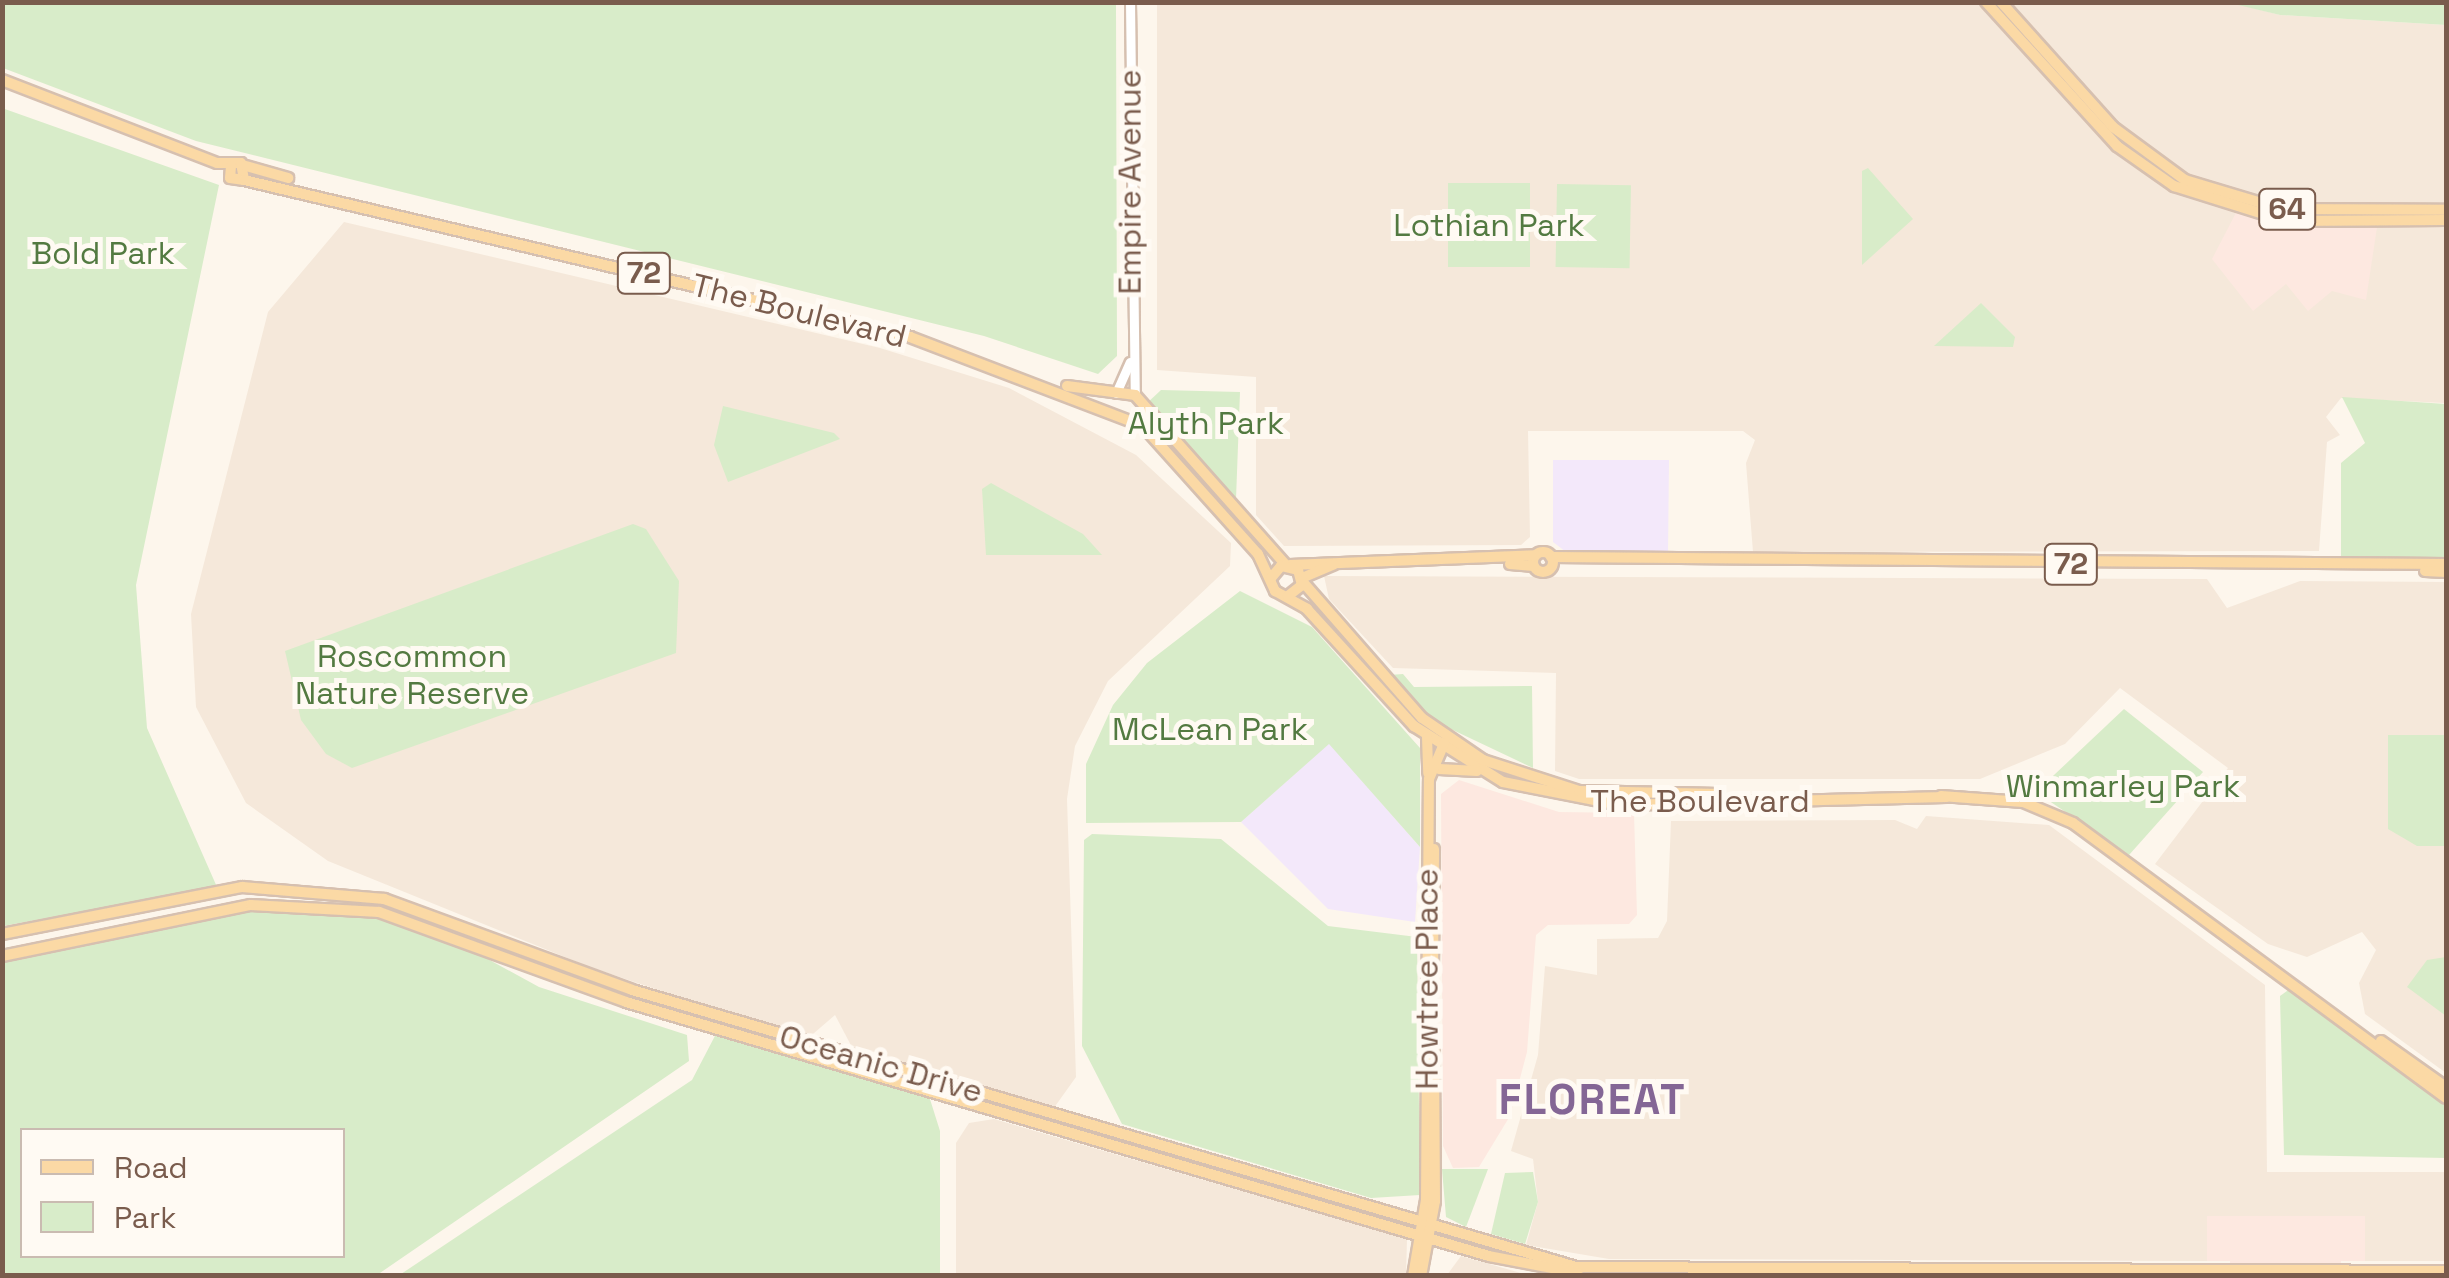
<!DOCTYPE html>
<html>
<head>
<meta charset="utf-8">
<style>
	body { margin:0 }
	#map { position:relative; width:2449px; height:1278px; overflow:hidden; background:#fdf6ec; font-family:"Space Grotesk",sans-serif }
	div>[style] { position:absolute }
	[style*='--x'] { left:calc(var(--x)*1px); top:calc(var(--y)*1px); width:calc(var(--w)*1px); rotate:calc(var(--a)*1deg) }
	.residential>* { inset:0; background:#f5e8da }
	.commercial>* { inset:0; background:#fde8e0 }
	.education>* { inset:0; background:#f3e8fa }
	.green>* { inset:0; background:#d8ecc9; transform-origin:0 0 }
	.roads { filter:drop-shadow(2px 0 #d6c0b0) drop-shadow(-2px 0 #d6c0b0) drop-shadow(0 2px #d6c0b0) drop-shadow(0 -2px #d6c0b0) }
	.secondary>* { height:9px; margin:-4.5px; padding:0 4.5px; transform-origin:4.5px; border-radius:4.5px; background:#fff }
	.primary>* { height:10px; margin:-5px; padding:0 5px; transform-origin:5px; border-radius:5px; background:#fbd9a5 }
	.primary>.ring { margin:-5px; padding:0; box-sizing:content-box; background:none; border:10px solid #fbd9a5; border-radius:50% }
	span { translate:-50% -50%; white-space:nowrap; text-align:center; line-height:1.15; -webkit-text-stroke:10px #fffaf3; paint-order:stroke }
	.shield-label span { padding:2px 8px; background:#fffaf3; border:2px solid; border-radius:8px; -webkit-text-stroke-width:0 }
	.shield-label { font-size:30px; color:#7a5c4d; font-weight:700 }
	.street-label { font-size:32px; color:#7a5c4d }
	.park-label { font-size:32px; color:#537a41 }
	.district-label { font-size:42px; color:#846695; font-weight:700; letter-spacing:2.5px }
	.frame { position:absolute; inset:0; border:5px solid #7a5c4d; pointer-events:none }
	.legend { position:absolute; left:20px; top:1128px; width:325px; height:130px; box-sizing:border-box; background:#fffaf3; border:2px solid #cabbb1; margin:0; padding:12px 18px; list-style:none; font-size:30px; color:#7a5c4d }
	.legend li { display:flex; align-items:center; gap:20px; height:50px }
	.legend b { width:50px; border:2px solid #cabbb1 }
</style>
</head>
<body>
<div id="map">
	<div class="residential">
		<div style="clip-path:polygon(2230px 2px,2280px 15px,2446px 25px,2444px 403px,2341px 398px,2326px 417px,2340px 435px,2327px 442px,2319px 551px,1753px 552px,1746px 463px,1755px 440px,1743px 431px,1528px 431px,1530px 537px,1521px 545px,1284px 546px,1256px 515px,1256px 377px,1157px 370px,1157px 3px)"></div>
		<div style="clip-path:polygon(344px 222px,880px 348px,1009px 388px,1136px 455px,1231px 543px,1230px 566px,1108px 681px,1075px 746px,1067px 799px,1076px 1077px,1051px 1112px,854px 1051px,835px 1015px,806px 1040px,587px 966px,328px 861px,246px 803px,196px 707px,191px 614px,268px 312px)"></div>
		<div style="clip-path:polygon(1324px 576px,2207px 579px,2227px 608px,2300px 581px,2446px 582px,2446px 736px,2417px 846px,2446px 846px,2446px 1073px,2365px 1014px,2359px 983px,2376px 950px,2362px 932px,2307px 957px,2268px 944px,2155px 864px,2228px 768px,2120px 688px,2065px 744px,1980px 779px,1579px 779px,1555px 771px,1556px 673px,1393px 668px,1329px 599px)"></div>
		<div style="clip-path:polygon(1926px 816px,2049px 825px,2265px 985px,2267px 1172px,2446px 1172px,2446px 1261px,2365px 1261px,2364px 1216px,2208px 1216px,2207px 1261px,1609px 1259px,1526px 1245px,1538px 1202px,1533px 1159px,1511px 1151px,1538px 1055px,1545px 966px,1597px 975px,1597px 939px,1658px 938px,1667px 921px,1671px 821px,1895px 820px,1917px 829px)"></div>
		<div style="clip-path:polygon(994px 1119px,1407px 1239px,1406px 1275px,956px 1276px,956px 1143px,969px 1123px)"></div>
		<div style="clip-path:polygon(1461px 1256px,1528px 1275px,1447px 1275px)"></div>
	</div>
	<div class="commercial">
		<div style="clip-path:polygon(2240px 205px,2379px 214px,2366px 300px,2332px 291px,2308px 311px,2286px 284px,2253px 311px,2212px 259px)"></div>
		<div style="clip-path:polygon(1459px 780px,1559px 812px,1634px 813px,1637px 915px,1629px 924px,1548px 925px,1536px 935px,1527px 1052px,1510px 1116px,1479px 1167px,1453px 1168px,1443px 1146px,1441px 794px)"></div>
		<div style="clip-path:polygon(2207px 1216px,2365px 1216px,2365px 1261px,2341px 1261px,2340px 1275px,2230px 1275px,2230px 1261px,2207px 1261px)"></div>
	</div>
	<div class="education">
		<div style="clip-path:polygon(1553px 460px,1669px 460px,1668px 554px,1570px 555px,1553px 542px)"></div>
		<div style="clip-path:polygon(1329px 743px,1420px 847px,1415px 922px,1328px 909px,1241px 822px)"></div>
	</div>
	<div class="green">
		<div style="clip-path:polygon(3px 2px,1116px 3px,1117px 356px,1098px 374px,984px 336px,196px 141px,3px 68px)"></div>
		<div style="clip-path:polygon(2230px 3px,2446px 3px,2446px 25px,2280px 15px)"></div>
		<div style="clip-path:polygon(2px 108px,219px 185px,136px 585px,147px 728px,217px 887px,3px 926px)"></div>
		<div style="clip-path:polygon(1868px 168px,1913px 219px,1862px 265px,1862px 171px)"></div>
		<div style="left:1448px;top:183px;width:82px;height:84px"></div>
		<div style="left:1557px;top:184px;width:74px;height:83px;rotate:1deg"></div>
		<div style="clip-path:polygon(1981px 303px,2015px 337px,2013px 347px,1934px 346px)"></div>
		<div style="clip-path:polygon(1161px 390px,1240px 392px,1236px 499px,1145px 405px)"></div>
		<div style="clip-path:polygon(2342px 397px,2446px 404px,2446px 561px,2341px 556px,2341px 463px,2365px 443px)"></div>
		<div style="clip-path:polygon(723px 406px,834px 433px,840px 439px,728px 482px,714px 445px)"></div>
		<div style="clip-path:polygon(991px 483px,1083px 534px,1102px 555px,986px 555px,982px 489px)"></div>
		<div style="clip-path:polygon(633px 524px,646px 529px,679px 581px,676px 653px,352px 768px,326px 754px,301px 720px,285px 651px)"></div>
		<div style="clip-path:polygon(1240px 591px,1312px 627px,1420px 748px,1420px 847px,1329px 744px,1241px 822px,1086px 823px,1086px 764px,1113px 705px,1147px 663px)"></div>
		<div style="clip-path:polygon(1403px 674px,1414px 687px,1532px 686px,1533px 768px,1436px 722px,1389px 675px)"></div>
		<div style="clip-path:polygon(2124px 709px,2203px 772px,2129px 855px,2036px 792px)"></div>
		<div style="clip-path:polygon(2388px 735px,2446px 735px,2446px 846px,2417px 846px,2388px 829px)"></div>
		<div style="clip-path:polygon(1092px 834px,1221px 839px,1328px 926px,1417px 937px,1420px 1195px,1371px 1198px,1122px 1124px,1082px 1046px,1084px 840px)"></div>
		<div style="clip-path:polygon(evenodd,251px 908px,378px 916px,464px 946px,539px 987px,687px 1035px,689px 1061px,377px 1275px,2px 1275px,3px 960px,251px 908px,22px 1130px,342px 1130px,342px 1256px,22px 1256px,22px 1130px)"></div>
		<div style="clip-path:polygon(2446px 957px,2446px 1016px,2407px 987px,2427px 960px)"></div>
		<div style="clip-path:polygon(2291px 988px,2446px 1102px,2446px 1158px,2284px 1155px,2280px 996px)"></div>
		<div style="clip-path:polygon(717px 1032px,929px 1096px,940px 1131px,940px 1275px,398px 1276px,692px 1080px)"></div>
		<div style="clip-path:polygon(1442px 1169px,1488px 1169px,1466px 1227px,1446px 1217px)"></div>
		<div style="clip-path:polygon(1533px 1172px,1538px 1202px,1525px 1244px,1491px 1234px,1505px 1173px)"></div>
	</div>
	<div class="roads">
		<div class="secondary">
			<div style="--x:1130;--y:2;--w:393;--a:89.3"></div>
			<div style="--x:1116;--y:393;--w:34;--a:-66"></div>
		</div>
		<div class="primary">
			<div style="--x:1986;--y:2;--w:195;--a:47.7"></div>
			<div style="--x:2117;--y:146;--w:70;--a:35.1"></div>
			<div style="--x:2174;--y:186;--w:117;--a:17.4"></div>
			<div style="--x:2286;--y:221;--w:160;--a:-0.4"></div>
			<div style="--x:2001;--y:2;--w:168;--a:48.1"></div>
			<div style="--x:2113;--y:127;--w:89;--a:36.4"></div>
			<div style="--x:2185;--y:180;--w:100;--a:16.8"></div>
			<div style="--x:2281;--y:209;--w:165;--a:0.3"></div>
			<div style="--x:2;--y:80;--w:230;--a:21.1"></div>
			<div style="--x:217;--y:163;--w:24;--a:0"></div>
			<div style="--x:241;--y:163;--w:17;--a:80"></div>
			<div style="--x:244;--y:180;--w:14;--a:-172"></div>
			<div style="--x:230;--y:178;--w:12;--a:-85"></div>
			<div style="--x:246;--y:166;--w:44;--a:15.9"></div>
			<div style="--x:244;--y:180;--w:684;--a:13.26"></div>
			<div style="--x:910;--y:337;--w:249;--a:20.9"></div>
			<div style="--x:1143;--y:426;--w:172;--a:48.1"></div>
			<div style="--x:1258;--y:554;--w:41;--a:65.3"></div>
			<div style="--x:1275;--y:591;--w:37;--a:29"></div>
			<div style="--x:1307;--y:609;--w:159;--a:47.6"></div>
			<div style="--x:1414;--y:726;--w:105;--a:32.2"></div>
			<div style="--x:1503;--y:782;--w:118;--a:11.2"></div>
			<div style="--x:1619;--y:805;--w:327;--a:-1.4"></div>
			<div style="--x:1067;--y:386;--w:69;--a:7.5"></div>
			<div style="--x:1135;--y:395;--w:227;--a:48.4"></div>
			<div class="ring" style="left:1533px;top:552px;width:10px;height:10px"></div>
			<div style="--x:1551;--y:557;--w:895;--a:0.45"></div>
			<div style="--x:1510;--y:564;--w:24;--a:5"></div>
			<div style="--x:1290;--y:565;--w:245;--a:-2.3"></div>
			<div style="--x:2425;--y:571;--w:21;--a:3"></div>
			<div style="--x:1271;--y:578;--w:16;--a:-50"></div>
			<div style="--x:1281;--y:566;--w:17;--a:13"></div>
			<div style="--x:1298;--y:570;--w:16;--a:75"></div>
			<div style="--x:1302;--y:585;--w:18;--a:142"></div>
			<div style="--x:1302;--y:578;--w:34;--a:-23"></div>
			<div style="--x:1302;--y:581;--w:182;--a:48.8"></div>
			<div style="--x:1422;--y:718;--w:74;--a:34.5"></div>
			<div style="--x:1483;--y:760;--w:101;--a:17.9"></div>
			<div style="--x:1579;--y:791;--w:140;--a:1.2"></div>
			<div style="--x:1427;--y:737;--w:36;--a:88"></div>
			<div style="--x:1439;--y:769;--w:38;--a:3"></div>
			<div style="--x:1941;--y:796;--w:82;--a:4.2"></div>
			<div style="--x:2023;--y:802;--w:54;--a:22.8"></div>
			<div style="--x:2073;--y:823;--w:463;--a:36.4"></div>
			<div style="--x:2;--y:934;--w:245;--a:-11.1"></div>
			<div style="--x:242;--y:887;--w:143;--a:4.8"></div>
			<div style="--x:384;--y:899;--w:264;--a:20.1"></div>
			<div style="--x:632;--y:990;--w:984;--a:16.35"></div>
			<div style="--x:1576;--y:1267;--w:870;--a:0.26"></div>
			<div style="--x:2;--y:956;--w:254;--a:-11.6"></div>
			<div style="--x:251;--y:905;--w:128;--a:3.1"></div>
			<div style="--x:379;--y:912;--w:263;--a:20"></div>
			<div style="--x:626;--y:1002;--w:900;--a:16.4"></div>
			<div style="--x:1489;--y:1256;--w:90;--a:10.9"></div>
			<div style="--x:1433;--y:967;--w:118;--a:-89.5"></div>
			<div style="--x:2381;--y:1041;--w:80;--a:35.3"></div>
			<div style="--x:1413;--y:1276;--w:77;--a:-80.3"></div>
			<div style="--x:1426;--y:1200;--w:421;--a:-89.6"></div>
			<div style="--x:1429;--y:779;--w:39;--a:-67"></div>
			<div style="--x:1421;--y:1276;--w:76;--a:-79.4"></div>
			<div style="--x:1435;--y:1201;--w:157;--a:-90.4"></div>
		</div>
	</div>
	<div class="shield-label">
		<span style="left:2287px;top:209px">64</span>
		<span style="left:644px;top:273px">72</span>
		<span style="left:2071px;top:564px">72</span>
	</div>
	<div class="street-label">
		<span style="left:1130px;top:182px;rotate:-90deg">Empire Avenue</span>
		<span style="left:799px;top:311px;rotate:14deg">The Boulevard</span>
		<span style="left:1700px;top:801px">The Boulevard</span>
		<span style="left:1427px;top:979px;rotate:-90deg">Howtree Place</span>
		<span style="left:881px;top:1064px;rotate:16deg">Oceanic Drive</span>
	</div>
	<div class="park-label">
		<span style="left:1489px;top:225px">Lothian Park</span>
		<span style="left:103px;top:253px">Bold Park</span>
		<span style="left:1206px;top:423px">Alyth Park</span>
		<span style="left:412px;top:675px">Roscommon<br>Nature Reserve</span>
		<span style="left:1210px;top:729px">McLean Park</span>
		<span style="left:2123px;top:786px">Winmarley Park</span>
	</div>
	<div class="district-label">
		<span style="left:1593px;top:1100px">FLOREAT</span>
	</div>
	<div class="frame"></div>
	<ul class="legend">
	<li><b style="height:12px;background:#fbd9a5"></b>Road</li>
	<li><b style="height:28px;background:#d8ecc9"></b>Park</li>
	</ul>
</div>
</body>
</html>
